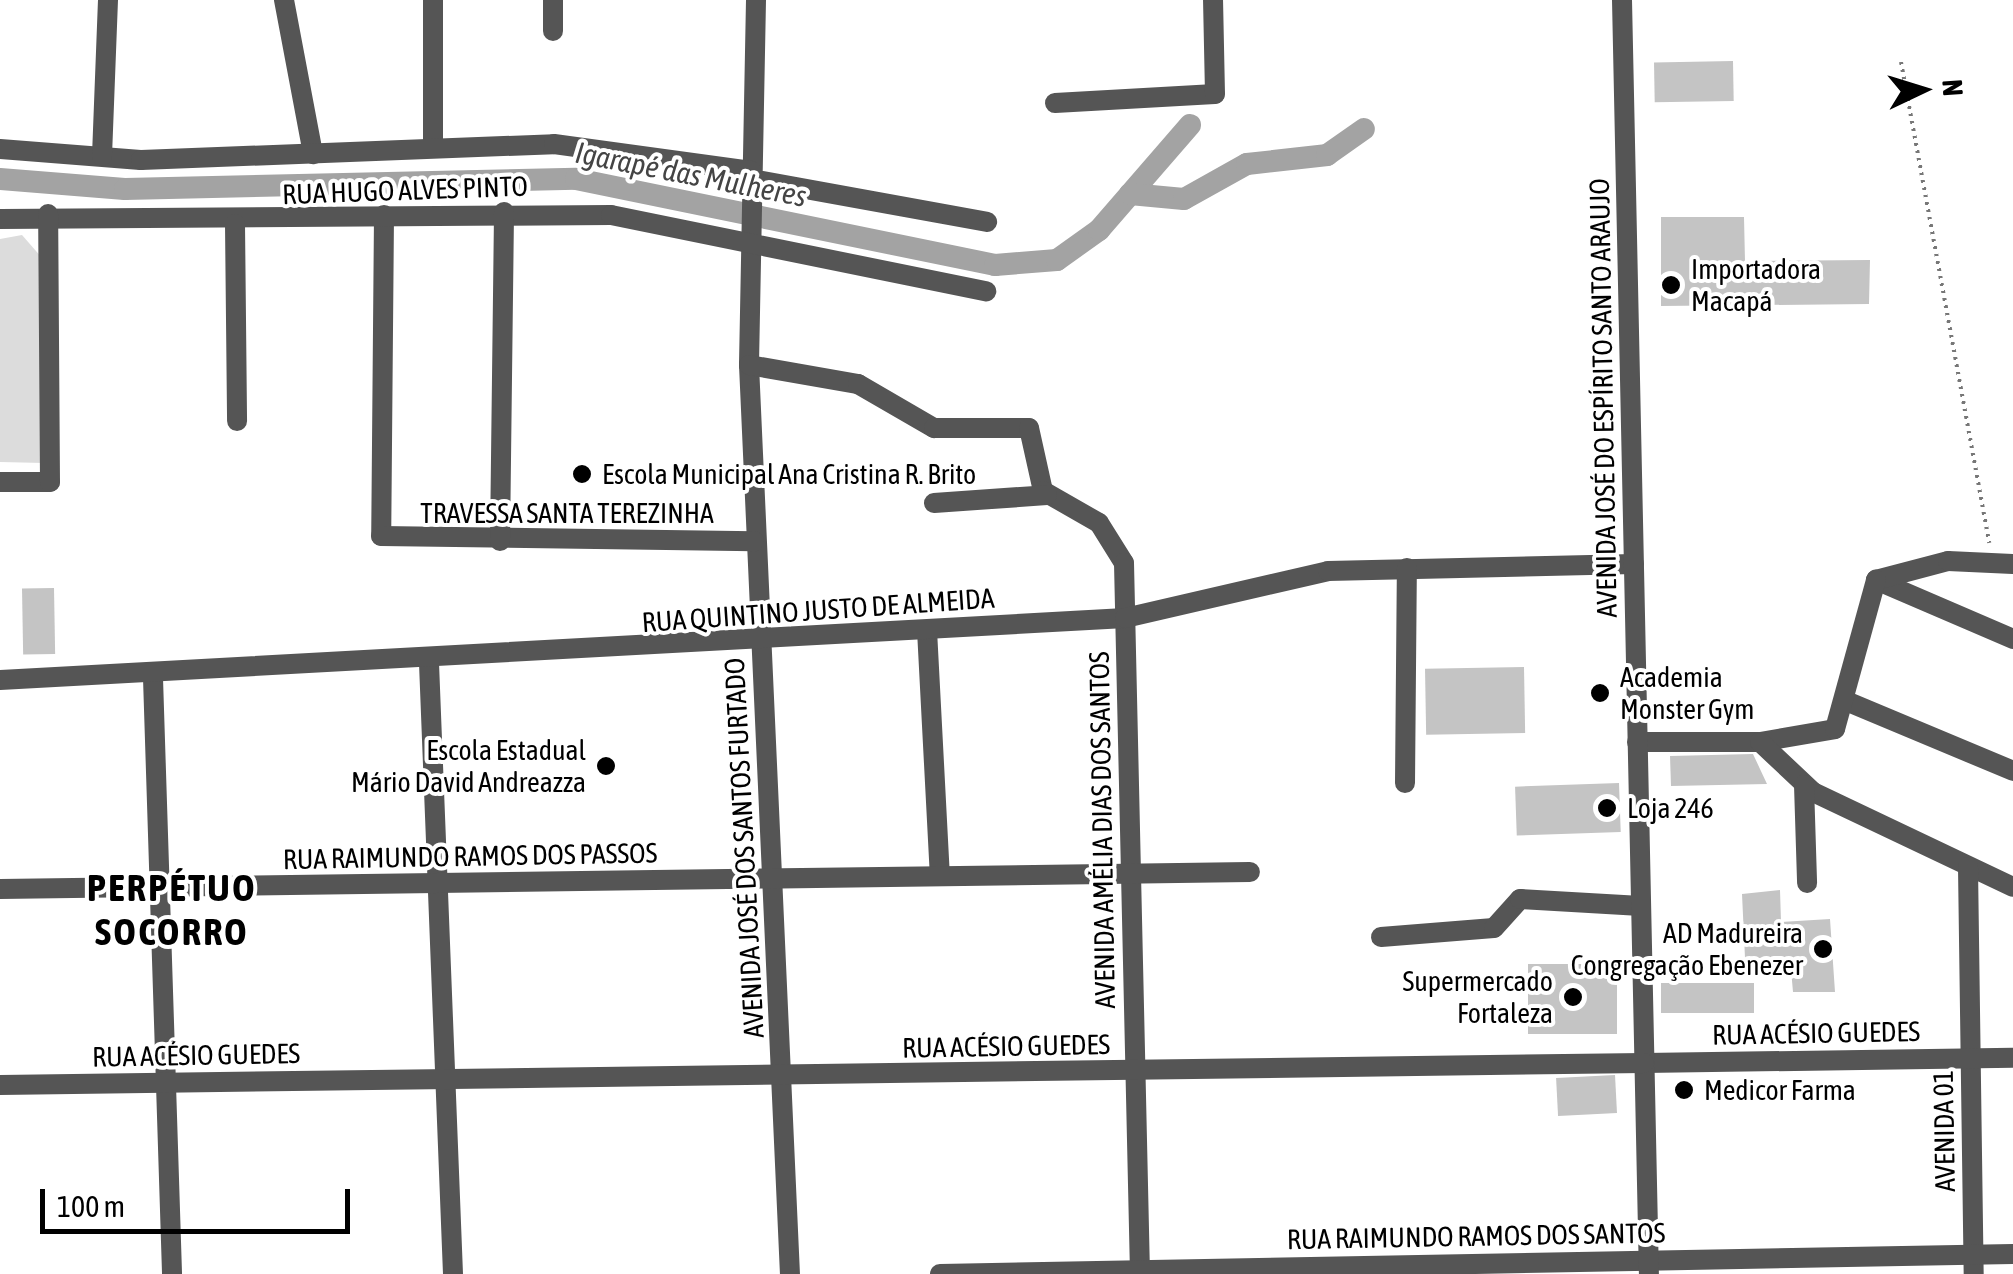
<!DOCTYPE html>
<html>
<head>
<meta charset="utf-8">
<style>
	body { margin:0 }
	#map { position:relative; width:2013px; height:1274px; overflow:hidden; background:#fff; font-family:"Asap Condensed",sans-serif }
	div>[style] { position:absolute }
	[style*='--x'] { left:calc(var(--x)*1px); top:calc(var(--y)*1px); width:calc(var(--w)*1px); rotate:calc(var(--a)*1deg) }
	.green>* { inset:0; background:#dcdcdc }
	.canal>* { height:22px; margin:-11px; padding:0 11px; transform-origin:11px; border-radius:11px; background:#a3a3a3 }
	.building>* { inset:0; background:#c4c4c4; transform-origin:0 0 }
	.path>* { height:4px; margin-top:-2px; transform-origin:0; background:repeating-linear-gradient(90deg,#777 0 2.5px,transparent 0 7.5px) }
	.minor>* { height:20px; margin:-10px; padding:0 10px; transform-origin:10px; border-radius:10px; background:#555 }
	.tertiary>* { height:20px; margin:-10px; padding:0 10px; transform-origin:10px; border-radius:10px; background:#555 }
	.dots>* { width:28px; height:28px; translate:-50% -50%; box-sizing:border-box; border:5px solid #fff; border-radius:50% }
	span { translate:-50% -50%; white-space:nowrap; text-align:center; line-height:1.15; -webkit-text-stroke:8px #fff; paint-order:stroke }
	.street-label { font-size:28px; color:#000 }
	.poi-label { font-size:28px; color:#000 }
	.left { translate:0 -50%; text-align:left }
	.right { translate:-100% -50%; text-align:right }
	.water-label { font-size:30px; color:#444; font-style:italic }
	.district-label { font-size:38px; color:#000; font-weight:700; letter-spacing:2.5px }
	.north { position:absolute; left:1873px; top:40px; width:100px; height:100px; -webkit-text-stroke:8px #fff; paint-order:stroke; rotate:86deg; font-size:28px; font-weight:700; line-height:40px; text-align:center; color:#000 }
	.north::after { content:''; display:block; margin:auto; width:35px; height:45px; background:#000; clip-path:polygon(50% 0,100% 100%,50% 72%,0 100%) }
	.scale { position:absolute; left:40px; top:1189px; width:310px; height:45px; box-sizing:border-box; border:5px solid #000; border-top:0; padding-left:12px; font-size:30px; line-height:35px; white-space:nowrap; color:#000; -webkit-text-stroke:8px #fff; paint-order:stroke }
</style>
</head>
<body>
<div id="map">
	<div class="green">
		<div style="clip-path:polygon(22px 235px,43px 259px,44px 463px,0 462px,0 239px)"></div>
	</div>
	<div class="canal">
		<div style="--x:0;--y:179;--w:125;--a:4.6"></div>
		<div style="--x:125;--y:189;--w:451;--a:-1.3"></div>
		<div style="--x:576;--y:179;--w:428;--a:11.6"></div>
		<div style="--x:995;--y:265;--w:62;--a:-4.6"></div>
		<div style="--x:1057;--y:260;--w:52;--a:-35.5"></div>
		<div style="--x:1099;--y:230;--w:139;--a:-49.1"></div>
		<div style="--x:1130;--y:194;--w:54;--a:5.3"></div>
		<div style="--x:1184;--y:199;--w:72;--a:-29.1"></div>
		<div style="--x:1247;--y:164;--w:81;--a:-6.4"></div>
		<div style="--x:1327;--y:155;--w:45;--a:-35.1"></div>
	</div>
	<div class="building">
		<div style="left:1733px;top:61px;width:40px;height:79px;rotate:89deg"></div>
		<div style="clip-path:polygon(1661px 217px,1744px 217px,1745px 261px,1870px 260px,1869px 304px,1661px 306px)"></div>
		<div style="left:54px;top:588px;width:66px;height:32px;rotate:89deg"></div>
		<div style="left:1524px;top:667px;width:66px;height:99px;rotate:89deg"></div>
		<div style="clip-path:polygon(1753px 754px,1767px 784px,1671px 786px,1670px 756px)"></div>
		<div style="left:1619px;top:783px;width:49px;height:104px;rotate:88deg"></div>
		<div style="clip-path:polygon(1780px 890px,1781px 922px,1830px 919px,1835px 992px,1793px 992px,1790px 958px,1745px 958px,1742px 894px)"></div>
		<div style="left:1528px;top:964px;width:89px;height:70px"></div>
		<div style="left:1754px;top:983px;width:30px;height:93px;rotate:90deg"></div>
		<div style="left:1615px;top:1075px;width:38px;height:59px;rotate:87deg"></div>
	</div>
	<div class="path">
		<div style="--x:1901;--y:62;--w:489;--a:79.6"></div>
	</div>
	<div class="minor">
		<div style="--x:284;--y:0;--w:157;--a:79.3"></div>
		<div style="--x:756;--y:0;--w:365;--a:91.1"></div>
		<div style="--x:749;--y:365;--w:910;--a:87.42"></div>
		<div style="--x:553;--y:31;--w:31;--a:-90"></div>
		<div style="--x:1055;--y:103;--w:160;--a:-3.2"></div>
		<div style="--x:1215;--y:94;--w:94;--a:-91.2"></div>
		<div style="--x:433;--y:147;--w:147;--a:-90"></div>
		<div style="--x:0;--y:149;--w:141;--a:4.5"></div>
		<div style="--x:141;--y:160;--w:413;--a:-2.2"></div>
		<div style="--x:554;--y:144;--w:199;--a:7.8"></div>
		<div style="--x:102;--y:156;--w:156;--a:-87.8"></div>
		<div style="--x:751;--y:179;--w:240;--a:10.3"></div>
		<div style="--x:384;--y:215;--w:321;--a:90.5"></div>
		<div style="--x:381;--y:536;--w:373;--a:0.8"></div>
		<div style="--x:0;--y:219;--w:611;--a:-0.38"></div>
		<div style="--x:611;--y:215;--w:383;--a:11.5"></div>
		<div style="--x:235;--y:224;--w:197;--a:89.4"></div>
		<div style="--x:749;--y:365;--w:111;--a:9.9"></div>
		<div style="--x:858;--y:384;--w:88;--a:30.1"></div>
		<div style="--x:934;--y:428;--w:95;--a:0"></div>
		<div style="--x:1029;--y:428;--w:65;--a:77.5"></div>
		<div style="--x:1043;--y:491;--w:64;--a:29.7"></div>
		<div style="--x:1099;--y:523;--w:47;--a:58"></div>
		<div style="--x:1124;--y:563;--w:711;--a:88.71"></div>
		<div style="--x:0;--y:482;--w:50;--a:0"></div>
		<div style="--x:50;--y:482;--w:268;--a:-90.4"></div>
		<div style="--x:934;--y:503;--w:113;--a:-4"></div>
		<div style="--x:500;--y:541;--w:329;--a:-89.3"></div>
		<div style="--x:1876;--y:580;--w:149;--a:23.3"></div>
		<div style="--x:1876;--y:580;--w:74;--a:-14.8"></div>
		<div style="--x:1948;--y:561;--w:65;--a:2.6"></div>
		<div style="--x:927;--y:630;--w:245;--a:87"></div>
		<div style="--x:429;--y:663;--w:611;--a:87.75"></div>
		<div style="--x:153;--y:678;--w:596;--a:88.17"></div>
		<div style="--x:0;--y:680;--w:1127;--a:-3.15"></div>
		<div style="--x:1125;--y:618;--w:208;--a:-13"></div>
		<div style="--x:1328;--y:571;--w:306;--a:-1.3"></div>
		<div style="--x:1846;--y:701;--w:181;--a:22.7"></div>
		<div style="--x:1637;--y:742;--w:123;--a:0"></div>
		<div style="--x:1760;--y:742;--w:76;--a:-9.8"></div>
		<div style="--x:1835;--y:729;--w:155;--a:-74.6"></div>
		<div style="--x:1760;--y:742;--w:73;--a:43.3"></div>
		<div style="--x:1813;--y:792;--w:221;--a:25.4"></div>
		<div style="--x:1405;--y:783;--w:215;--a:-89.5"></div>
		<div style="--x:1804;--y:785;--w:98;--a:88.2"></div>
		<div style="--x:1968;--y:867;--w:407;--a:89.2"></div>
		<div style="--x:0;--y:889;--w:1250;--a:-0.78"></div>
		<div style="--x:1381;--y:937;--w:113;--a:-4.6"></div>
		<div style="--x:1494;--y:928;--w:39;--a:-48"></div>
		<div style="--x:1520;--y:899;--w:121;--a:3.3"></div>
		<div style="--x:1644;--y:1063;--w:369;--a:-0.8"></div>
		<div style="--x:940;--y:1274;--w:1073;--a:-1.07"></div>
	</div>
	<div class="tertiary">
		<div style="--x:1622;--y:0;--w:1274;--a:88.79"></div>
		<div style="--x:0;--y:1085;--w:1644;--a:-0.77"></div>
	</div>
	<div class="dots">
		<div style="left:1671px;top:285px;background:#000"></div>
		<div style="left:582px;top:474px;background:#000"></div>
		<div style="left:1600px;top:693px;background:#000"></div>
		<div style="left:606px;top:766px;background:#000"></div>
		<div style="left:1607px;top:808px;background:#000"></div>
		<div style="left:1823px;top:949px;background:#000"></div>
		<div style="left:1573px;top:997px;background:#000"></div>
		<div style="left:1684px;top:1090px;background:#000"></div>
	</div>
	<div class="street-label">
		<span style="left:405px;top:190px;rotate:-2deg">RUA HUGO ALVES PINTO</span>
		<span style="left:1603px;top:398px;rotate:-91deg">AVENIDA JOSÉ DO ESPÍRITO SANTO ARAUJO</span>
		<span style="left:567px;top:513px">TRAVESSA SANTA TEREZINHA</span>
		<span style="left:818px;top:610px;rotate:-4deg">RUA QUINTINO JUSTO DE ALMEIDA</span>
		<span style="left:1102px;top:830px;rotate:-91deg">AVENIDA AMÉLIA DIAS DOS SANTOS</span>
		<span style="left:744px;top:848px;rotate:-93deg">AVENIDA JOSÉ DOS SANTOS FURTADO</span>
		<span style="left:470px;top:856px;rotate:-1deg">RUA RAIMUNDO RAMOS DOS PASSOS</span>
		<span style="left:1816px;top:1033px;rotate:-1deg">RUA ACÉSIO GUEDES</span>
		<span style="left:1006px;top:1046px;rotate:-1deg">RUA ACÉSIO GUEDES</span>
		<span style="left:196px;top:1055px;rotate:-1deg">RUA ACÉSIO GUEDES</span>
		<span style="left:1944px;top:1131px;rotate:-91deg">AVENIDA 01</span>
		<span style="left:1476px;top:1236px;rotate:-1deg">RUA RAIMUNDO RAMOS DOS SANTOS</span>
	</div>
	<div class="poi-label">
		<span class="left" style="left:1691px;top:285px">Importadora<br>Macapá</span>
		<span class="left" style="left:602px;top:474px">Escola Municipal Ana Cristina R. Brito</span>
		<span class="left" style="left:1620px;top:693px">Academia<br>Monster Gym</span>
		<span class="right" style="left:586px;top:766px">Escola Estadual<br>Mário David Andreazza</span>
		<span class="left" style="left:1627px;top:808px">Loja 246</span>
		<span class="right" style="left:1803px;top:949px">AD Madureira<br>Congregação Ebenezer</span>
		<span class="right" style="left:1553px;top:997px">Supermercado<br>Fortaleza</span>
		<span class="left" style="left:1704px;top:1090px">Medicor Farma</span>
	</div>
	<div class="water-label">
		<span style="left:691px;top:174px;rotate:11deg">Igarapé das Mulheres</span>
	</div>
	<div class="district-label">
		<span style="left:172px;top:910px">PERPÉTUO<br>SOCORRO</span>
	</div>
	<div class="north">N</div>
	<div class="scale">100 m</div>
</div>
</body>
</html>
